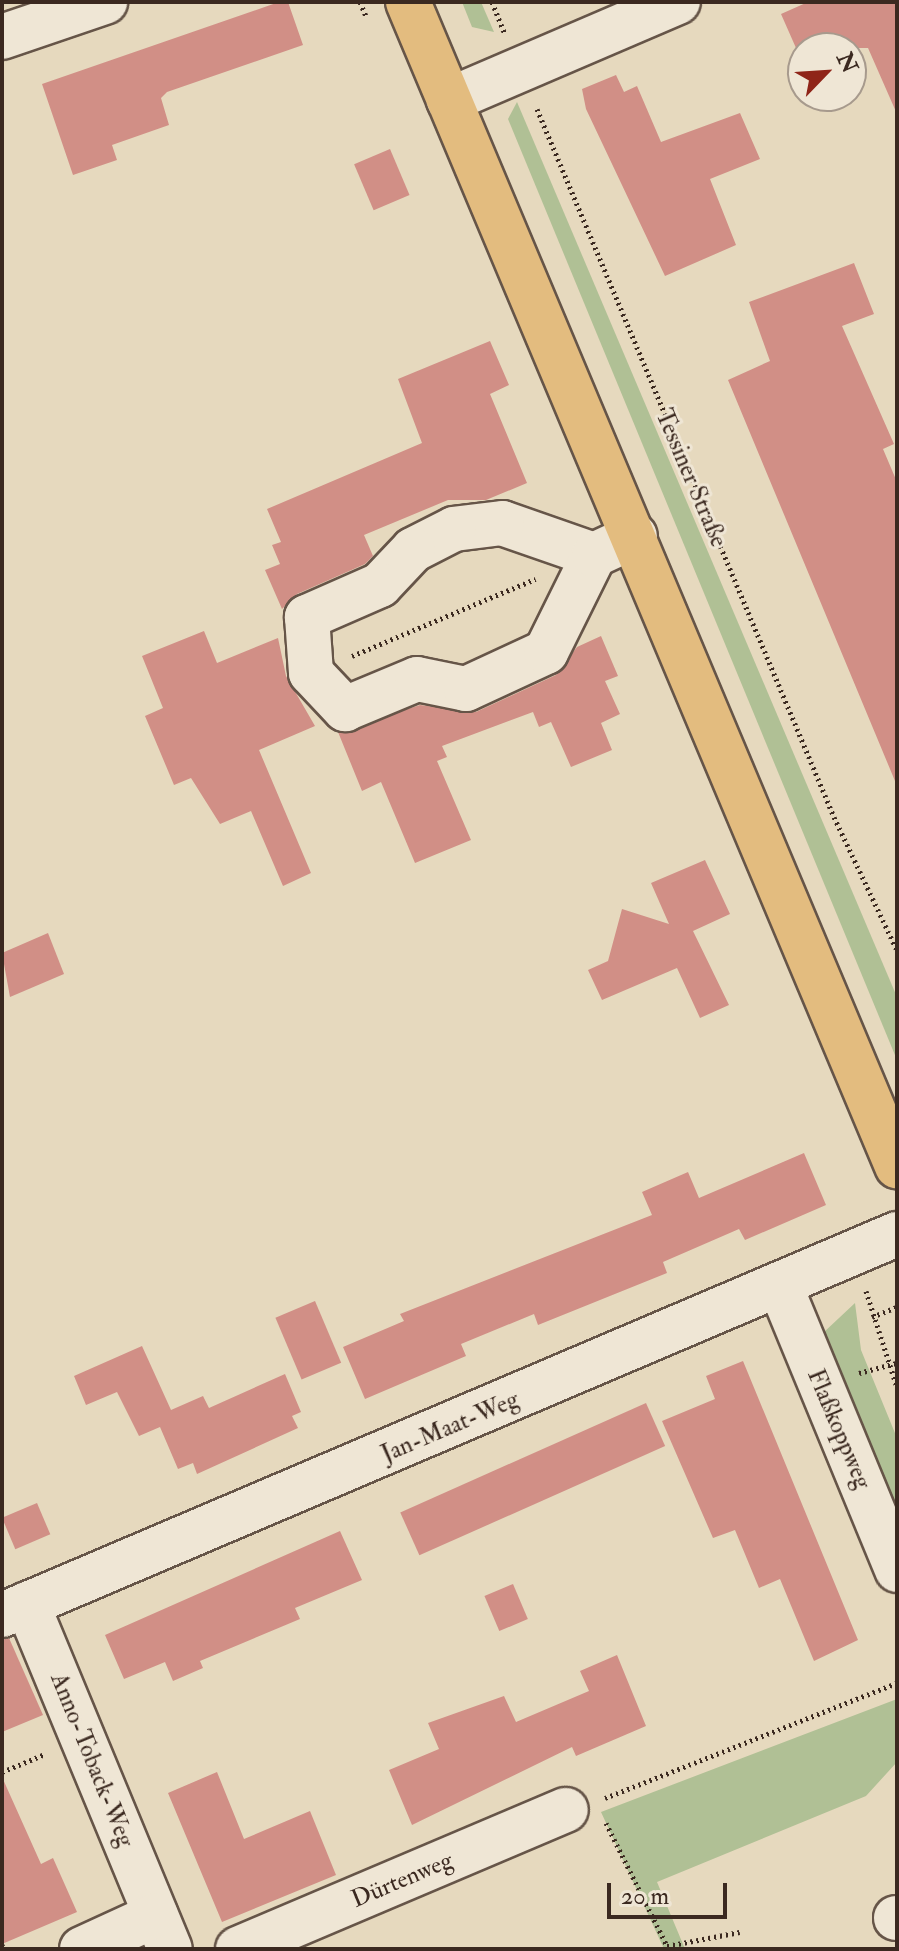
<!DOCTYPE html>
<html>
<head>
<meta charset="utf-8">
<style>
	body { margin:0 }
	#map { position:relative; width:899px; height:1951px; overflow:hidden; background:#e6d9be; font-family:"IM FELL Double Pica",serif }
	div>[style] { position:absolute }
	[style*='--x'] { left:calc(var(--x)*1px); top:calc(var(--y)*1px); width:calc(var(--w)*1px); rotate:calc(var(--a)*1deg) }
	.green>* { inset:0; background:#b0c095 }
	.building>* { inset:0; background:#d18f86; transform-origin:0 0 }
	.path>* { height:5px; margin-top:-2.5px; transform-origin:0; background:repeating-linear-gradient(90deg,#3b2920 0 2px,transparent 0 6px) }
	.roads { filter:drop-shadow(2px 0 #665548) drop-shadow(-2px 0 #665548) drop-shadow(0 2px #665548) drop-shadow(0 -2px #665548) }
	.minor>* { height:44px; margin:-22px; padding:0 22px; transform-origin:22px; border-radius:22px; background:#efe6d5 }
	.major>* { height:44px; margin:-22px; padding:0 22px; transform-origin:22px; border-radius:22px; background:#e3bc7f }
	span { translate:-50% -50%; white-space:nowrap; text-align:center; line-height:1.15; -webkit-text-stroke:6px #efe6d5; paint-order:stroke }
	.street-label { font-size:24px; color:#3b2920 }
	.frame { position:absolute; inset:0; border:4px solid #3b2920; pointer-events:none }
	.north { position:absolute; left:787px; top:32px; width:80px; height:80px; box-sizing:border-box; background:#efe6d5; border:2px solid #a79a8d; border-radius:50%; rotate:65deg; font-size:22px; font-weight:700; line-height:32px; text-align:center; color:#3b2920 }
	.north::after { content:''; display:block; margin:auto; width:28px; height:36px; background:#8f2418; clip-path:polygon(50% 0,100% 100%,50% 72%,0 100%) }
	.scale { position:absolute; left:607px; top:1883px; width:120px; height:36px; box-sizing:border-box; border:4px solid #3b2920; border-top:0; padding-left:10px; font-size:24px; line-height:28px; white-space:nowrap; color:#3b2920; -webkit-text-stroke:6px #efe6d5; paint-order:stroke }
</style>
</head>
<body>
<div id="map">
	<div class="green">
		<div style="clip-path:polygon(462px 2px,481px 2px,494px 32px,472px 27px)"></div>
		<div style="clip-path:polygon(517px 102px,897px 997px,897px 1060px,508px 119px)"></div>
		<div style="clip-path:polygon(855px 1303px,861px 1350px,897px 1438px,897px 1533px,823px 1333px)"></div>
		<div style="clip-path:polygon(897px 1699px,897px 1762px,866px 1796px,657px 1882px,685px 1949px,664px 1949px,601px 1812px)"></div>
	</div>
	<div class="building">
		<div style="clip-path:polygon(279px 2px,288px 2px,303px 45px,167px 92px,161px 98px,169px 125px,112px 145px,117px 160px,73px 175px,42px 84px)"></div>
		<div style="clip-path:polygon(808px 2px,897px 2px,897px 114px,868px 48px,796px 48px,781px 14px)"></div>
		<div style="clip-path:polygon(616px 75px,624px 92px,637px 86px,661px 142px,740px 113px,760px 159px,710px 179px,736px 245px,665px 276px,586px 109px,582px 89px)"></div>
		<div style="left:390px;top:149px;width:50px;height:39px;rotate:67deg"></div>
		<div style="clip-path:polygon(854px 263px,874px 314px,842px 326px,894px 444px,883px 449px,897px 482px,895px 781px,728px 380px,770px 361px,749px 302px)"></div>
		<div style="clip-path:polygon(490px 341px,509px 385px,490px 394px,527px 483px,486px 500px,448px 500px,364px 535px,373px 556px,365px 564px,297px 594px,282px 609px,265px 570px,280px 564px,272px 545px,281px 542px,267px 509px,422px 443px,398px 379px)"></div>
		<div style="clip-path:polygon(204px 631px,217px 663px,278px 638px,286px 676px,315px 726px,259px 750px,311px 873px,283px 886px,251px 811px,220px 824px,191px 778px,174px 785px,145px 716px,163px 708px,142px 656px)"></div>
		<div style="clip-path:polygon(601px 636px,618px 676px,605px 681px,620px 714px,601px 723px,612px 750px,571px 767px,551px 722px,539px 727px,533px 712px,442px 746px,447px 757px,437px 761px,471px 840px,415px 863px,381px 782px,362px 791px,338px 732px,420px 705px,476px 712px,556px 675px,577px 647px)"></div>
		<div style="clip-path:polygon(705px 860px,730px 914px,693px 931px,729px 1005px,700px 1018px,677px 968px,602px 1000px,588px 970px,608px 961px,622px 909px,669px 924px,651px 883px)"></div>
		<div style="clip-path:polygon(48px 933px,64px 974px,10px 997px,2px 953px)"></div>
		<div style="clip-path:polygon(804px 1153px,826px 1205px,745px 1240px,739px 1229px,663px 1262px,667px 1273px,538px 1325px,534px 1314px,461px 1344px,466px 1356px,365px 1399px,343px 1347px,404px 1321px,400px 1314px,652px 1215px,642px 1192px,688px 1172px,699px 1198px)"></div>
		<div style="left:315px;top:1301px;width:67px;height:43px;rotate:67deg"></div>
		<div style="clip-path:polygon(142px 1346px,171px 1410px,203px 1396px,209px 1408px,285px 1374px,301px 1412px,292px 1416px,298px 1428px,197px 1474px,193px 1463px,178px 1469px,160px 1427px,139px 1436px,117px 1392px,86px 1405px,74px 1376px)"></div>
		<div style="clip-path:polygon(743px 1361px,858px 1640px,814px 1661px,780px 1579px,759px 1588px,735px 1530px,713px 1538px,662px 1421px,715px 1399px,706px 1376px)"></div>
		<div style="left:646px;top:1403px;width:47px;height:269px;rotate:66deg"></div>
		<div style="left:37px;top:1503px;width:34px;height:38px;rotate:67deg"></div>
		<div style="clip-path:polygon(340px 1531px,362px 1580px,295px 1608px,300px 1619px,200px 1661px,203px 1668px,173px 1681px,165px 1662px,124px 1679px,105px 1635px)"></div>
		<div style="left:513px;top:1584px;width:38px;height:31px;rotate:67deg"></div>
		<div style="clip-path:polygon(9px 1638px,43px 1715px,2px 1732px,2px 1640px)"></div>
		<div style="clip-path:polygon(617px 1655px,646px 1726px,576px 1756px,572px 1747px,412px 1825px,389px 1770px,439px 1749px,428px 1723px,504px 1696px,516px 1722px,589px 1691px,580px 1671px)"></div>
		<div style="clip-path:polygon(217px 1772px,244px 1839px,310px 1811px,336px 1875px,222px 1922px,168px 1793px)"></div>
		<div style="clip-path:polygon(2px 1777px,41px 1864px,53px 1858px,77px 1912px,2px 1944px)"></div>
	</div>
	<div class="path">
		<div style="--x:360;--y:2;--w:15;--a:67"></div>
		<div style="--x:492;--y:2;--w:35;--a:68"></div>
		<div style="--x:537;--y:109;--w:768;--a:67.24"></div>
		<div style="--x:834;--y:817;--w:147;--a:64.7"></div>
		<div style="--x:352;--y:656;--w:199;--a:-22.8"></div>
		<div style="--x:866;--y:1291;--w:101;--a:72.1"></div>
		<div style="--x:872;--y:1317;--w:27;--a:-22"></div>
		<div style="--x:859;--y:1373;--w:39;--a:-15"></div>
		<div style="--x:2;--y:1772;--w:47;--a:-22.7"></div>
		<div style="--x:605;--y:1798;--w:314;--a:-21.5"></div>
		<div style="--x:606;--y:1823;--w:137;--a:63.6"></div>
		<div style="--x:667;--y:1946;--w:74;--a:-10.9"></div>
		<div style="--x:2;--y:1945;--w:4;--a:63"></div>
	</div>
	<div class="roads">
		<div class="minor">
			<div style="--x:2;--y:37;--w:109;--a:-18.8"></div>
			<div style="--x:449;--y:100;--w:249;--a:-23.2"></div>
			<div style="--x:594;--y:555;--w:97;--a:-160.8"></div>
			<div style="--x:502;--y:523;--w:48;--a:172.9"></div>
			<div style="--x:454;--y:529;--w:46;--a:152.9"></div>
			<div style="--x:413;--y:550;--w:48;--a:133.3"></div>
			<div style="--x:380;--y:585;--w:80;--a:156.3"></div>
			<div style="--x:307;--y:617;--w:56;--a:85.9"></div>
			<div style="--x:311;--y:673;--w:50;--a:46.6"></div>
			<div style="--x:345;--y:709;--w:78;--a:-22.6"></div>
			<div style="--x:417;--y:679;--w:50;--a:11.5"></div>
			<div style="--x:466;--y:689;--w:88;--a:-24.8"></div>
			<div style="--x:546;--y:652;--w:108;--a:-63.7"></div>
			<div style="--x:594;--y:555;--w:45;--a:-24.9"></div>
			<div style="--x:781;--y:1288;--w:305;--a:67.6"></div>
			<div style="--x:27;--y:1604;--w:373;--a:67.5"></div>
			<div style="--x:2;--y:1615;--w:973;--a:-23.06"></div>
			<div style="--x:896;--y:1918;--w:1;--a:0"></div>
			<div style="--x:82;--y:1949;--w:81;--a:-24.7"></div>
			<div style="--x:238;--y:1949;--w:356;--a:-23"></div>
		</div>
		<div class="major">
			<div style="--x:408;--y:2;--w:1263;--a:67.21"></div>
		</div>
	</div>
	<div class="street-label">
		<span style="left:691px;top:478px;rotate:67deg">Tessiner Straße</span>
		<span style="left:450px;top:1427px;rotate:-23deg">Jan-Maat-Weg</span>
		<span style="left:839px;top:1429px;rotate:67deg">Flaßkoppweg</span>
		<span style="left:92px;top:1760px;rotate:68deg">Anno-Toback-Weg</span>
		<span style="left:402px;top:1880px;rotate:-23deg">Dürtenweg</span>
	</div>
	<div class="frame"></div>
	<div class="north">N</div>
	<div class="scale">20 m</div>
</div>
</body>
</html>
